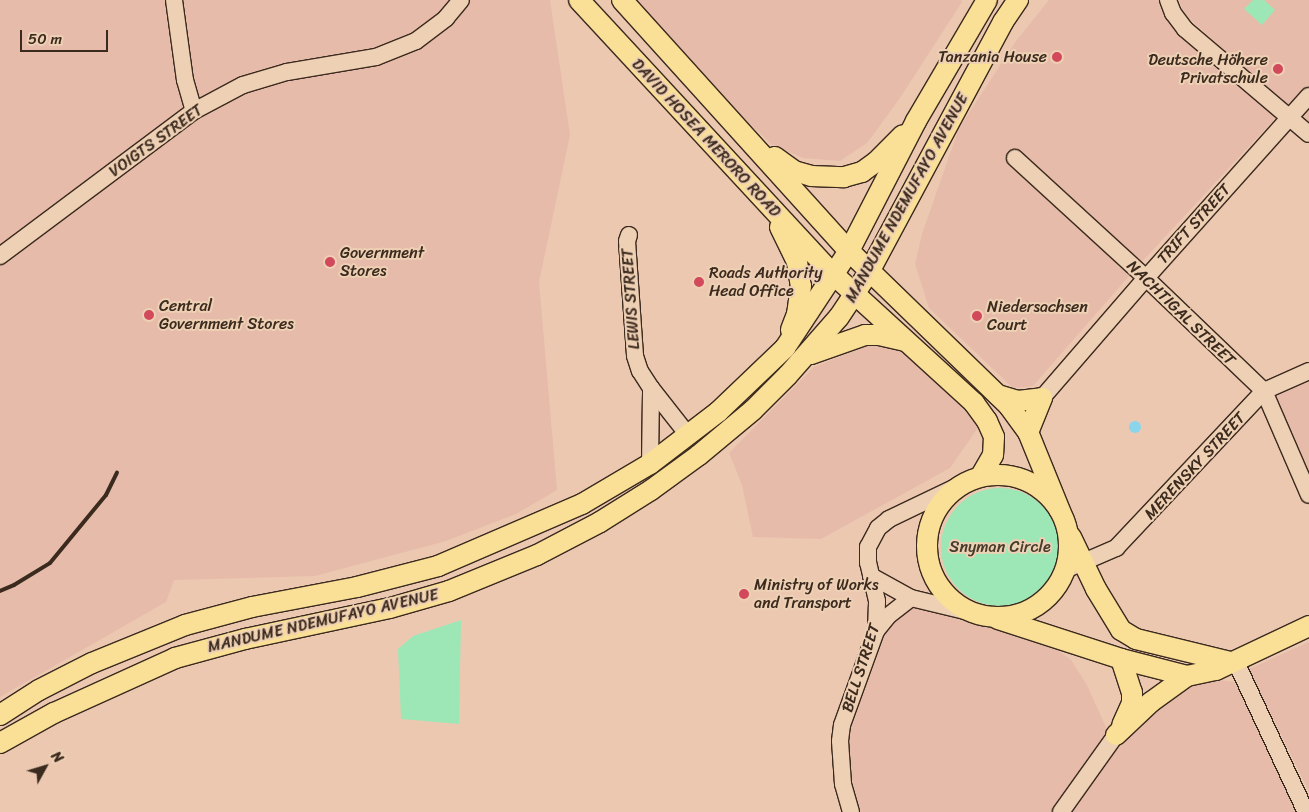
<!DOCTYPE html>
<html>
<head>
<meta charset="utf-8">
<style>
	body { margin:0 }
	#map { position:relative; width:1309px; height:812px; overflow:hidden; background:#ecc8b1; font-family:Sriracha,sans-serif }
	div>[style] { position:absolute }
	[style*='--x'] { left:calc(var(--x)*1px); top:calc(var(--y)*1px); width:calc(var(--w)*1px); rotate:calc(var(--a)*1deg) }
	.built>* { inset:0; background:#e6bbaa }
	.green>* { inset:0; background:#9de7b6 }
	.round { border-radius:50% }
	.water>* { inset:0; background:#8bd5ec }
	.roads { filter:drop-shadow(1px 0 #3b2a1e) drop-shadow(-1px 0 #3b2a1e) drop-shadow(0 1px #3b2a1e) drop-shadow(0 -1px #3b2a1e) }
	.minor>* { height:16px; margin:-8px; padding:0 8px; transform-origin:8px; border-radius:8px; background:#eed0b4 }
	.major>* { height:20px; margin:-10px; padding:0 10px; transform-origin:10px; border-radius:10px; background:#fadf96 }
	.major>.ring { margin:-10px; padding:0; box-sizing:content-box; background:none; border:20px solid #fadf96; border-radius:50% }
	.rail>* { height:4px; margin:-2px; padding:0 2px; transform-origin:2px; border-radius:2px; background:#3b2a1e }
	.dots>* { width:14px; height:14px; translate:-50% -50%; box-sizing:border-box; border:2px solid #eed0b4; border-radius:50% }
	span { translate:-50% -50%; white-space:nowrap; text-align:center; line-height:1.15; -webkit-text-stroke:4px #eed0b4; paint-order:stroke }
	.poi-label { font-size:16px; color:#3b2a1e }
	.right { translate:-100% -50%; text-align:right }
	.left { translate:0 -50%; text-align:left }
	.street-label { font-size:16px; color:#3b2a1e }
	.park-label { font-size:16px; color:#453d2d }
	.north { position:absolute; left:20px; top:742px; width:50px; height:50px; -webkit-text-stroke:4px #eed0b4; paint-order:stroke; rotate:51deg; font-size:14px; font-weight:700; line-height:20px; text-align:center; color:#3b2a1e }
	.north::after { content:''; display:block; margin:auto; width:18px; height:22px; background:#3b2a1e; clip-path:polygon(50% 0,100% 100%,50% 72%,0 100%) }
	.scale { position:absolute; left:20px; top:30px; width:88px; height:22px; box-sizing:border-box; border:2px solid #3b2a1e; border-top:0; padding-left:6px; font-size:15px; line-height:18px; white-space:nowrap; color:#3b2a1e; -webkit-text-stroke:4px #eed0b4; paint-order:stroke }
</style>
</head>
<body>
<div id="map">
	<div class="built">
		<div style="clip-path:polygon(0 0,550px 0,570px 135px,539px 282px,557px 490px,516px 514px,446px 541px,315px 576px,174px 580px,166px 602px,0 697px)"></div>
		<div style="clip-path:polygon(627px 0,961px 0,962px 2px,898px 101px,867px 143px,840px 161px,803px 158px,771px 144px,712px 88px)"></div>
		<div style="clip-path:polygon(1049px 0,1168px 0,1173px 13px,1283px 110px,1136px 268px,1033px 386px,1013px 388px,929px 308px,915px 264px,922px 234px,959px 128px,1016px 41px)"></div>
		<div style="clip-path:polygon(1179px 0,1309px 0,1309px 125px,1184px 14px)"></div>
		<div style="clip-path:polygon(869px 345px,903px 345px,982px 422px,950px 468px,821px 539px,753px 537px,742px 485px,729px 453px,814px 367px)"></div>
		<div style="clip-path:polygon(1309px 381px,1309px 476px,1275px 396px)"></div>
		<div style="clip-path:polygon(918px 600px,1047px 642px,1071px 660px,1087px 685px,1109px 734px,1054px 812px,850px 812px,842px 725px,876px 631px)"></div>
		<div style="clip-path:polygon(1309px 642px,1309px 792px,1249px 669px)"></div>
		<div style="clip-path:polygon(1187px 676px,1235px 682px,1296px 812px,1061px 812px,1110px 744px)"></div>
	</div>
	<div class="green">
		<div style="clip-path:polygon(1253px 0,1264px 0,1275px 10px,1262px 25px,1244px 9px)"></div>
		<div class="round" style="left:941px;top:488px;width:118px;height:118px"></div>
		<div style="clip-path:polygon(461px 620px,459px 724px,401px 719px,398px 649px,413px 636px)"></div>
	</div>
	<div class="water">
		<div class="round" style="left:1129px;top:421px;width:12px;height:12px"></div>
	</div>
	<div class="roads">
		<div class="minor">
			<div style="--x:174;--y:0;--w:81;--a:82.2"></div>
			<div style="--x:185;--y:80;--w:32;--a:74"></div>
			<div style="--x:1168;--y:0;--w:14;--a:69"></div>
			<div style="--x:1173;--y:13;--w:20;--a:53"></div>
			<div style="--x:1185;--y:29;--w:162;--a:40.3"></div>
			<div style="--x:1015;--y:158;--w:178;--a:42.5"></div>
			<div style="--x:1146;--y:278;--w:163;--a:43.8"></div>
			<div style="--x:1264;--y:391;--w:113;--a:66.6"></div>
			<div style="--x:629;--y:235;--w:6;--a:108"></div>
			<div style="--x:627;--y:241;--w:115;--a:86"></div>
			<div style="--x:635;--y:356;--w:16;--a:72"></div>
			<div style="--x:640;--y:371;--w:20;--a:57"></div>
			<div style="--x:651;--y:388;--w:60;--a:51.8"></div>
			<div style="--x:0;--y:256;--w:242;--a:-36.8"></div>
			<div style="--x:194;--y:111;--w:55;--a:-28"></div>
			<div style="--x:243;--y:85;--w:46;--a:-16.5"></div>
			<div style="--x:287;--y:72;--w:90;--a:-9.6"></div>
			<div style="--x:376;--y:57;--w:43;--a:-21.8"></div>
			<div style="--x:416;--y:41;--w:38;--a:-37"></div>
			<div style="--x:446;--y:18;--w:23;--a:-50"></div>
			<div style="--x:1042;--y:398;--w:159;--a:-49.1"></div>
			<div style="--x:1146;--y:278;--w:244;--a:-48.2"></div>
			<div style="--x:650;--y:464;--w:76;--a:-89.2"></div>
			<div style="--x:1065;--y:570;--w:56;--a:-23.3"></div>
			<div style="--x:1116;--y:548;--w:216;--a:-46.7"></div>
			<div style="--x:1264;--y:391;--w:49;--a:-24"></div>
			<div style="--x:871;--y:576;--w:46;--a:28.8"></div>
			<div style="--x:876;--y:631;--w:19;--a:-51"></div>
			<div style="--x:888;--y:616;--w:29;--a:-38"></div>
			<div style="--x:911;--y:598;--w:64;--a:13.6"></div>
			<div style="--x:1235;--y:660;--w:168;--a:65"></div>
			<div style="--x:851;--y:812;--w:29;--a:-106"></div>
			<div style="--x:843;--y:784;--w:43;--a:-94"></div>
			<div style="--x:840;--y:741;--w:16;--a:-83"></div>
			<div style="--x:842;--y:725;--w:100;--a:-70.1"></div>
			<div style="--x:876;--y:631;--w:30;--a:-88"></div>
			<div style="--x:877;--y:601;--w:39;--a:-103"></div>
			<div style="--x:868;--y:563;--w:16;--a:-90"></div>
			<div style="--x:868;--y:547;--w:21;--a:-62"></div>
			<div style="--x:878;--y:528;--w:14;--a:-39"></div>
			<div style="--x:889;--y:519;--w:79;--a:-25.6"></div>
			<div style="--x:1061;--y:812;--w:95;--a:-54.5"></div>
		</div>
		<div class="major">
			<div style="--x:579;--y:0;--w:375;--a:47.2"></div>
			<div style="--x:834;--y:275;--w:190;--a:42.4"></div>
			<div style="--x:974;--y:403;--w:22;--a:54"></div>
			<div style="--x:987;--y:421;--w:17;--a:66"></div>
			<div style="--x:994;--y:437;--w:18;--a:93"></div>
			<div style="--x:993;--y:455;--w:24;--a:120"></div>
			<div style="--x:622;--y:0;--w:338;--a:47.9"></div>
			<div style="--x:849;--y:251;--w:223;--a:44.1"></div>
			<div style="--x:1009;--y:406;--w:32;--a:54"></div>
			<div style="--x:1028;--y:432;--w:85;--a:67.9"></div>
			<div style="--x:775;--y:157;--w:24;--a:36"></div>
			<div style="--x:794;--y:171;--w:18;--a:16"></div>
			<div style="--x:811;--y:176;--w:33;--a:2"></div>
			<div style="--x:844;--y:177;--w:19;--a:-16"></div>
			<div style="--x:862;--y:172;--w:17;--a:-36"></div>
			<div style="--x:876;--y:162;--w:38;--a:-45"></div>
			<div style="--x:780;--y:227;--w:39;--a:64"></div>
			<div style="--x:797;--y:262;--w:24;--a:81"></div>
			<div style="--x:801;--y:286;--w:28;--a:98"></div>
			<div style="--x:797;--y:314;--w:17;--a:111"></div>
			<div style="--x:811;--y:354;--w:57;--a:-19.4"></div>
			<div style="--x:865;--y:335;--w:14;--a:0"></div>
			<div style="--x:879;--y:335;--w:27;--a:13"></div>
			<div style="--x:998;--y:395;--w:21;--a:17"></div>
			<div style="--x:1018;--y:401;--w:24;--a:-7"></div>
			<div style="--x:1042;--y:398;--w:37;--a:112"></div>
			<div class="ring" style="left:927px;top:475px;width:122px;height:122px"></div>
			<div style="--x:1071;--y:537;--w:58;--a:64.3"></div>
			<div style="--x:1096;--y:589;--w:48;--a:58.6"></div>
			<div style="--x:1121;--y:630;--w:17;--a:31"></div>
			<div style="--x:1136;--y:639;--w:97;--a:13.7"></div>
			<div style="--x:998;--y:619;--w:129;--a:18"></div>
			<div style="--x:1121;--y:659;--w:68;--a:14.4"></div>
			<div style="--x:1187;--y:676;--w:30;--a:-12"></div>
			<div style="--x:1216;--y:670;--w:103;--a:-25.3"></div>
			<div style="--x:1121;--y:659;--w:35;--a:72"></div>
			<div style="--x:1132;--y:692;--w:11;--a:90"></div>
			<div style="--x:1132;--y:703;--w:24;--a:114"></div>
			<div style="--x:0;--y:715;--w:46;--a:-32.7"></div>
			<div style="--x:39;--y:690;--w:59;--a:-27"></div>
			<div style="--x:92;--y:663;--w:100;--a:-22.2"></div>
			<div style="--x:185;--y:625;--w:69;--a:-15"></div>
			<div style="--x:252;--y:607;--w:107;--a:-10.8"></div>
			<div style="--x:357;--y:587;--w:84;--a:-14.5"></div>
			<div style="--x:438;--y:566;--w:157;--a:-23.3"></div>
			<div style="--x:582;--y:504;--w:79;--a:-30.5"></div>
			<div style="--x:650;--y:464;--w:86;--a:-37.4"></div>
			<div style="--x:718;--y:412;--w:93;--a:-43.7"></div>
			<div style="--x:785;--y:348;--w:116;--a:-56.6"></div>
			<div style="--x:849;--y:251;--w:146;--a:-62.7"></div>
			<div style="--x:916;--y:121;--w:140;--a:-59.6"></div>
			<div style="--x:1116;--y:735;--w:48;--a:-43.3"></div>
			<div style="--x:1151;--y:702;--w:44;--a:-35.8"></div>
			<div style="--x:0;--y:743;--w:62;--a:-29.1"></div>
			<div style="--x:54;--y:713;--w:133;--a:-24.4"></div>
			<div style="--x:175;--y:658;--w:73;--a:-15.2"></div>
			<div style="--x:245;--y:639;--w:148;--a:-12.1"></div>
			<div style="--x:390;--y:608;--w:61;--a:-16.1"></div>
			<div style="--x:449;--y:591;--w:95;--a:-22.2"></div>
			<div style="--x:537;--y:555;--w:71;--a:-27.6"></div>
			<div style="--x:600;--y:522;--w:60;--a:-32.1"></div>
			<div style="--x:651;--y:490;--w:59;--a:-36.1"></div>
			<div style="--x:699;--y:455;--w:70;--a:-39.8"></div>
			<div style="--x:753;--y:410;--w:49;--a:-45"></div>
			<div style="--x:788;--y:375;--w:77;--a:-48.7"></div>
			<div style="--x:839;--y:317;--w:54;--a:-56.3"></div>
			<div style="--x:869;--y:272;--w:284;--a:-61.8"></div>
			<div style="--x:1003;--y:22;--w:27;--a:-56"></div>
		</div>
	</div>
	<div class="rail">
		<div style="--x:0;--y:591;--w:15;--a:-23"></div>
		<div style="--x:14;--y:585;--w:42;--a:-31.4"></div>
		<div style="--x:50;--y:563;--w:88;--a:-50.5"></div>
		<div style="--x:106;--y:495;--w:25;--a:-64"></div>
	</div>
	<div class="dots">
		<div style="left:1057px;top:57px;background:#d1495b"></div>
		<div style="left:1278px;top:69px;background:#d1495b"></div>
		<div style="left:330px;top:262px;background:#d1495b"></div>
		<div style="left:699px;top:282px;background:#d1495b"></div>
		<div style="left:149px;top:315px;background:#d1495b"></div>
		<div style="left:977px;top:316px;background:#d1495b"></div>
		<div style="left:744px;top:594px;background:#d1495b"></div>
	</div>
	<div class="poi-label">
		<span class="right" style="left:1047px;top:57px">Tanzania House</span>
		<span class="right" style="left:1268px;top:69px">Deutsche Höhere<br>Privatschule</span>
		<span class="left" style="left:340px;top:262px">Government<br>Stores</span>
		<span class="left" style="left:709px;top:282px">Roads Authority<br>Head Office</span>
		<span class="left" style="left:159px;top:315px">Central<br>Government Stores</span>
		<span class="left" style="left:987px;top:316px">Niedersachsen<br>Court</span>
		<span class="left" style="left:754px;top:594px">Ministry of Works<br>and Transport</span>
	</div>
	<div class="street-label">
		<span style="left:706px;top:138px;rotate:47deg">DAVID HOSEA MERORO ROAD</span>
		<span style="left:156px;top:141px;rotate:-36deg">VOIGTS STREET</span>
		<span style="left:907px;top:198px;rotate:-61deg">MANDUME NDEMUFAYO AVENUE</span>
		<span style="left:1194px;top:224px;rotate:-48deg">TRIFT STREET</span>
		<span style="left:631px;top:299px;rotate:-94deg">LEWIS STREET</span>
		<span style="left:1181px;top:313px;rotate:44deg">NACHTIGAL STREET</span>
		<span style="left:1195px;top:466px;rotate:-47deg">MERENSKY STREET</span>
		<span style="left:323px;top:621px;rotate:-13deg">MANDUME NDEMUFAYO AVENUE</span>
		<span style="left:861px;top:668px;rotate:-72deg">BELL STREET</span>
	</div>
	<div class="park-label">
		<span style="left:1000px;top:547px">Snyman Circle</span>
	</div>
	<div class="north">N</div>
	<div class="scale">50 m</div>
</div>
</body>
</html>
